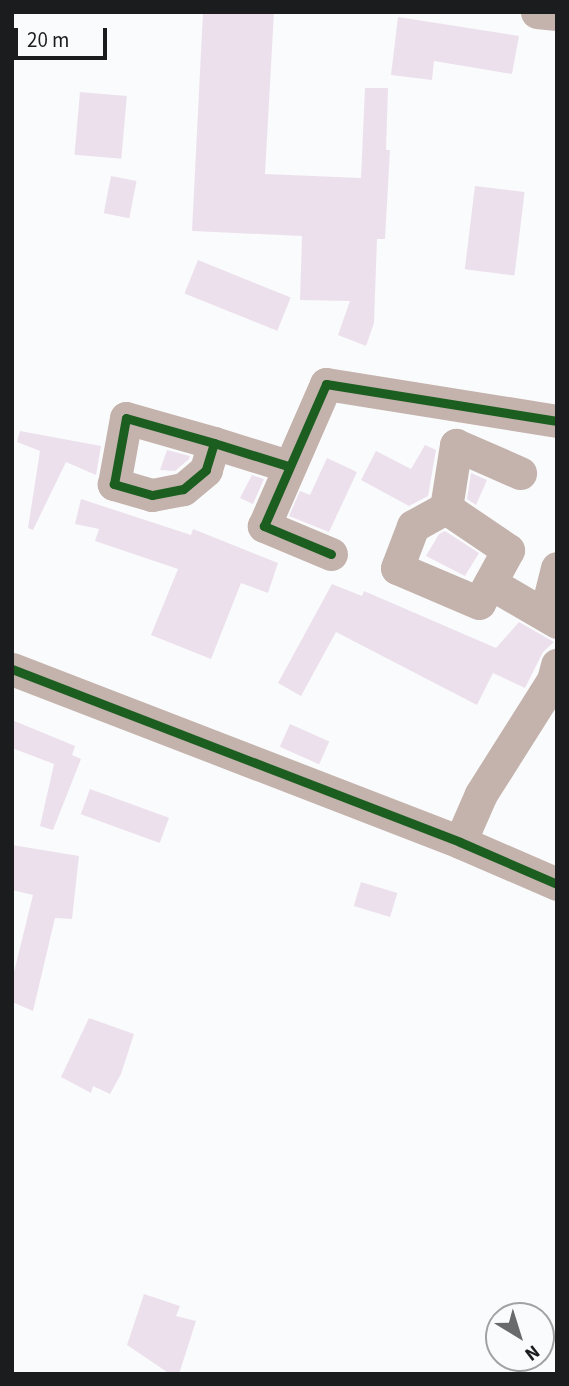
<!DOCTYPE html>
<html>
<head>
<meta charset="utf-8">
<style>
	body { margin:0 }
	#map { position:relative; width:569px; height:1386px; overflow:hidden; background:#fafbfc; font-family:"Source Sans 3",sans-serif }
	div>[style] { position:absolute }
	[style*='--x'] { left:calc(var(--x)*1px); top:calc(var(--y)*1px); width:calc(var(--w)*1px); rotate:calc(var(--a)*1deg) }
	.building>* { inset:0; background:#ede0ed; transform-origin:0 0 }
	.minor>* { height:33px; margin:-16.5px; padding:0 16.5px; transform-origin:16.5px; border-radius:16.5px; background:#c4b2ac }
	.cycleway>* { height:9px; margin:-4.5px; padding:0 4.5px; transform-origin:4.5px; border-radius:4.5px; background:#1b5e20 }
	span { translate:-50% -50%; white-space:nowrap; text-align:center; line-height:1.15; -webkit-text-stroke:5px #f9fbfd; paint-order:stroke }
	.frame { position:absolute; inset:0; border:14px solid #1b1c1d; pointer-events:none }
	.north { position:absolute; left:485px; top:1302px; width:70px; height:70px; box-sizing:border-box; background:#f9fbfd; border:2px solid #a0a2a3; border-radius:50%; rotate:142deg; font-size:19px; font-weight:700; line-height:28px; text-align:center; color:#1b1c1d }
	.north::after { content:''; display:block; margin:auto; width:24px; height:32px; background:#696a6b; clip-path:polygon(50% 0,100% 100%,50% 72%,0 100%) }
	.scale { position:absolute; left:14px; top:28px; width:93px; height:32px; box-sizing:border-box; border:4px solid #1b1c1d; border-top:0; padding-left:9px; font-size:21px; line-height:24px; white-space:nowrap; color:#1b1c1d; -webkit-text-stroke:5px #f9fbfd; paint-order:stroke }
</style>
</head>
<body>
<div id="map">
	<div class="building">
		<div style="clip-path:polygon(203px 12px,274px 12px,265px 174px,361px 178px,365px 88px,388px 88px,386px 150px,390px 150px,385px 239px,377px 239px,374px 323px,366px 346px,338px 335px,350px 301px,300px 300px,302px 236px,192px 231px)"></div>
		<div style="clip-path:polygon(398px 17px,519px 36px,512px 74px,434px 61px,432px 80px,391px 75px)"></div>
		<div style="left:80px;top:92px;width:47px;height:63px;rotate:5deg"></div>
		<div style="left:111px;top:176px;width:26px;height:38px;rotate:11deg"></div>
		<div style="left:475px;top:186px;width:50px;height:84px;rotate:7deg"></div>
		<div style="left:198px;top:260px;width:100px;height:36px;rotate:22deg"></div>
		<div style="clip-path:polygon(20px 431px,101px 446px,96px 475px,66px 462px,33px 530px,28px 528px,40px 451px,17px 442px)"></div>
		<div style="clip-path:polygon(425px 445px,436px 450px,428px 496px,409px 506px,361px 480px,376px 451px,411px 469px)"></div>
		<div style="clip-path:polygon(167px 450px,190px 456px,189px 459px,175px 471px,160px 470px)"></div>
		<div style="clip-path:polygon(327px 458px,357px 472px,329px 532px,289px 516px,300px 491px,310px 495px)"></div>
		<div style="clip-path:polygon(471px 473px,487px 480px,476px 505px,467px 499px)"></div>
		<div style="clip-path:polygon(252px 475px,264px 479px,253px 504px,240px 498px)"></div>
		<div style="clip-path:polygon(81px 499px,191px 535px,193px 529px,278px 563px,268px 593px,241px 583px,211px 659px,151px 635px,178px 569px,95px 541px,99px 529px,75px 524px)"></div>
		<div style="clip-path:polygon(445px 531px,479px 553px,465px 576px,426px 556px,439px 534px)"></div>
		<div style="clip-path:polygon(332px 584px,362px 596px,364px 591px,496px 648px,519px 622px,554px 642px,543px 652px,525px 688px,493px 673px,477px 705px,336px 632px,301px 696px,278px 683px)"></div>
		<div style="clip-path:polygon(12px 720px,75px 746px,72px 755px,81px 759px,53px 830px,40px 826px,54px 764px,12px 748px)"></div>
		<div style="left:290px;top:724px;width:43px;height:25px;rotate:24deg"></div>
		<div style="left:90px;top:789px;width:84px;height:27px;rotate:20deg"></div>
		<div style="clip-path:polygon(12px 845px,79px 856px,72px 919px,55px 918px,33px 1011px,12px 1002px,12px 980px,33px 895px,12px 890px)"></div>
		<div style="left:361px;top:882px;width:38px;height:25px;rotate:17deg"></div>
		<div style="clip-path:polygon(89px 1018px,134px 1034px,121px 1074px,110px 1094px,93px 1086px,91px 1093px,61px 1077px)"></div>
		<div style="clip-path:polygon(144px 1294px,180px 1306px,176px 1316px,196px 1321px,179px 1374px,170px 1374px,127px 1345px)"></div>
	</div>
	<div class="minor">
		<div style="--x:537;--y:12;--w:20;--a:6"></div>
		<div style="--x:214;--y:443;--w:28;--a:107"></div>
		<div style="--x:206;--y:470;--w:30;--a:140"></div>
		<div style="--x:183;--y:489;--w:32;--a:169"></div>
		<div style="--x:152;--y:495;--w:40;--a:-164"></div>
		<div style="--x:114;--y:484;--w:67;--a:-79.7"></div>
		<div style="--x:126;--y:418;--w:91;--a:15.9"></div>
		<div style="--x:214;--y:443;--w:77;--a:17.3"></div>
		<div style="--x:446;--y:508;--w:75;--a:34.1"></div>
		<div style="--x:508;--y:550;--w:60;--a:118.7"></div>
		<div style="--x:479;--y:603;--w:89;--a:-156.9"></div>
		<div style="--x:397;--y:568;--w:45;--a:-69.1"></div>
		<div style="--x:413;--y:526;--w:38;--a:-29"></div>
		<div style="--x:446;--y:508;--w:64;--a:-81"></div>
		<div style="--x:456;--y:445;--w:70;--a:23.6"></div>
		<div style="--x:331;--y:554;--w:73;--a:-157.3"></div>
		<div style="--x:264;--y:526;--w:155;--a:-66.4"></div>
		<div style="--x:326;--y:384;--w:234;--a:9.1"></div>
		<div style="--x:557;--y:568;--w:32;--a:104"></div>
		<div style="--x:549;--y:599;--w:22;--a:68"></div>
		<div style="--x:490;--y:583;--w:78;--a:30.2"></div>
		<div style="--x:12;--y:669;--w:480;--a:21.1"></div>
		<div style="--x:460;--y:842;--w:106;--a:23.4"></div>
		<div style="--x:460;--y:842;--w:52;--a:-66.4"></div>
		<div style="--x:481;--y:794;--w:135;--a:-57.7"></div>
		<div style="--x:553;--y:680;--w:16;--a:-75"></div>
	</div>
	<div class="cycleway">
		<div style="--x:214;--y:443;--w:28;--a:107"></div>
		<div style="--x:206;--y:470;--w:30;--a:140"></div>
		<div style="--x:183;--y:489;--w:32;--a:169"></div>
		<div style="--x:152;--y:495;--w:40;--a:-164"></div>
		<div style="--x:114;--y:484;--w:67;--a:-79.7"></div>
		<div style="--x:126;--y:418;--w:91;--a:15.9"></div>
		<div style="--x:214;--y:443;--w:77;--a:17.3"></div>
		<div style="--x:331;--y:554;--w:73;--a:-157.3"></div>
		<div style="--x:264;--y:526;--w:155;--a:-66.4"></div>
		<div style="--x:326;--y:384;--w:234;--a:9.1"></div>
		<div style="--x:12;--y:669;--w:480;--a:21.1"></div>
		<div style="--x:460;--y:842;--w:106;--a:23.4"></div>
	</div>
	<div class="frame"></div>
	<div class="north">N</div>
	<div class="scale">20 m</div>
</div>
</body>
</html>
